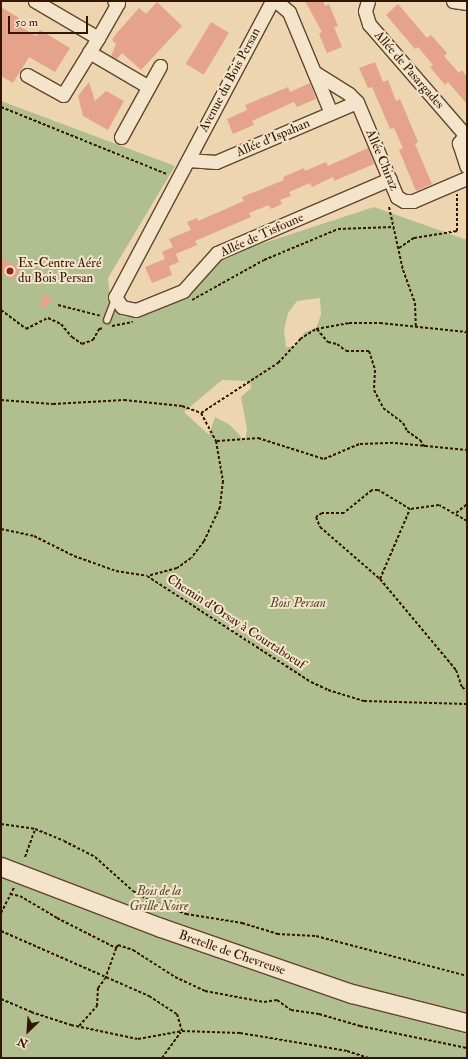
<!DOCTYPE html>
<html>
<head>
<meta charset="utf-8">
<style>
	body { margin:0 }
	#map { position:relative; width:468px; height:1059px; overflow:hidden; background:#ecd5af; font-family:"IM FELL Double Pica",serif }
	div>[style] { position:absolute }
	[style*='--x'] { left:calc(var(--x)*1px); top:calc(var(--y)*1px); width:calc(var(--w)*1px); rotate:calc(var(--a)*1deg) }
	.green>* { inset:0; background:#b1be90 }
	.building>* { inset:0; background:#e6a38b; transform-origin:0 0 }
	.path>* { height:2px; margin-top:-1px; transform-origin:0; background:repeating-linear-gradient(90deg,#331501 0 3px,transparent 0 5px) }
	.roads { filter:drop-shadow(1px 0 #61452c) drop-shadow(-1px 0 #61452c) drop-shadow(0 1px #61452c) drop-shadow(0 -1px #61452c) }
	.lane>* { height:6px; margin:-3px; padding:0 3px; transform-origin:3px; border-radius:3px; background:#f3e4cb }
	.street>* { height:13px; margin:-6.5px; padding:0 6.5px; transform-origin:6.5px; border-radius:6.5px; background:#f3e4cb }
	.secondary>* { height:18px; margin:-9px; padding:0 9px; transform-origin:9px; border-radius:9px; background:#f3e4cb }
	.dots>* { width:11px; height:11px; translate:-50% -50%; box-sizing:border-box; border:2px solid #f3e4cb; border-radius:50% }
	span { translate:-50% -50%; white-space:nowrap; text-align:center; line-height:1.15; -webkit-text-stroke:4px #f3e4cb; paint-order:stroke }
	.street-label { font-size:13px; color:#331501 }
	.poi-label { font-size:13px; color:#331501 }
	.left { translate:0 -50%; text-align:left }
	.park-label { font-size:13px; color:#59482c; font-style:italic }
	.frame { position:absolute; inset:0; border:2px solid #331501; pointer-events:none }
	.north { position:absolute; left:8px; top:1011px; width:40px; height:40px; -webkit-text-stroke:3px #f3e4cb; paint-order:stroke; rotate:205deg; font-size:11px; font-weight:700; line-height:16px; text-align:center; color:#331501 }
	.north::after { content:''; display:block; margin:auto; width:14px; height:18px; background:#331501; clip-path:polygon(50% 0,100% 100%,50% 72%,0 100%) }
	.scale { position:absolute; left:8px; top:16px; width:80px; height:18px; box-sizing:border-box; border:2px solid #331501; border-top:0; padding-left:5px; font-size:12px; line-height:14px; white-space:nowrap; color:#331501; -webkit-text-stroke:3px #f3e4cb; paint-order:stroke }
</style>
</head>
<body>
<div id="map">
	<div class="green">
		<div style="clip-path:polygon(evenodd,1px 101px,175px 166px,108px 278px,110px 297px,123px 317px,167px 306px,209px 261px,374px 207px,467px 240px,467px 1058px,1px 1058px,1px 101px,320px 298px,321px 315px,316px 328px,305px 332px,294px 347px,286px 347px,284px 330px,288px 313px,297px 301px,320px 298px,1px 101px,222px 380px,250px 381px,251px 388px,241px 397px,247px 429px,245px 441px,230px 425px,215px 417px,209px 435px,184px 412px,222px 380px)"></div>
	</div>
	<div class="building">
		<div style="clip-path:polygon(305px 1px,323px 1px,325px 6px,329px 4px,338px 26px,334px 27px,342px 47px,327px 53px,319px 34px,322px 32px)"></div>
		<div style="clip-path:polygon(157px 2px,182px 26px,141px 70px,122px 53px,117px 59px,111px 56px,116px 44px,112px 40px,116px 34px,139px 8px,146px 14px)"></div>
		<div style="clip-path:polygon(398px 4px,427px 38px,431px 35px,447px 53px,444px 56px,459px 73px,462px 70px,467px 77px,467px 104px,448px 82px,445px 85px,430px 67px,433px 65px,418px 47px,415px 49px,386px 15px)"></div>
		<div style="clip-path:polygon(1px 7px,19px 18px,16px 24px,36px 36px,40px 30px,70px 48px,55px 72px,29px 57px,13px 83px,1px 76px)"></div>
		<div style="left:211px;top:22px;width:21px;height:49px;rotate:31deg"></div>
		<div style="clip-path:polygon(375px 62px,383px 82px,388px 80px,396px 101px,400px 99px,418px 142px,415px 144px,432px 184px,416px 191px,399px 150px,403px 148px,394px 128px,390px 129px,372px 87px,368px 88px,359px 68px)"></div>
		<div style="clip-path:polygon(89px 82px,95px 101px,106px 91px,124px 101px,108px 130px,83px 116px,78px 96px)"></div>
		<div style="clip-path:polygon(310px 83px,316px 99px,297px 107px,294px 102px,252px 121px,254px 125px,233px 134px,227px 119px,247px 110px,245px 105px,288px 87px,290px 92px)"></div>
		<div style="clip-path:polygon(368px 148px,374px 164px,334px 181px,333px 177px,312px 187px,310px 183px,289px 192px,291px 196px,280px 200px,282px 204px,271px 209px,269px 205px,249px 213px,251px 217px,195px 241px,197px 245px,176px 254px,179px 262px,169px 266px,172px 275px,152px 283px,145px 267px,165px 259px,162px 252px,173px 247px,169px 239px,191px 230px,187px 222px,197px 218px,198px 221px,244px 201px,242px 197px,284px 180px,283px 177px,304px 168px,305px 171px,326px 162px,328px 166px)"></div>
		<div style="clip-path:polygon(1px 258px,20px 268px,14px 280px,1px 273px)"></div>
		<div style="left:45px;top:294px;width:8px;height:12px;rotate:30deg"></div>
	</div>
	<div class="path">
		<div style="--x:1;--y:107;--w:179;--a:22"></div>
		<div style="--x:389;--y:207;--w:65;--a:77.5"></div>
		<div style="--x:403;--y:270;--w:35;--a:70"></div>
		<div style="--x:415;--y:303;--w:23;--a:88"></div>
		<div style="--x:399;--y:248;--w:18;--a:-34"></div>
		<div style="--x:414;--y:238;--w:44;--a:-9.2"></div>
		<div style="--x:457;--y:231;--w:37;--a:-90"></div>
		<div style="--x:192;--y:300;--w:82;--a:-29.1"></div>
		<div style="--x:264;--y:260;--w:80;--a:-22.7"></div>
		<div style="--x:338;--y:229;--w:56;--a:-2"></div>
		<div style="--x:58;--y:305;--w:44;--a:14.3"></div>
		<div style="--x:1;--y:310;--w:31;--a:37"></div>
		<div style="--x:26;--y:329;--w:25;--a:-27"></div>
		<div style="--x:48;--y:318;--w:14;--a:25"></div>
		<div style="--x:61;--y:324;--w:17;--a:50"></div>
		<div style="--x:72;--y:337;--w:12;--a:35"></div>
		<div style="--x:82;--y:344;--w:12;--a:-20"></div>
		<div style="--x:93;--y:340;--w:13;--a:-61"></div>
		<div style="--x:112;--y:326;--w:21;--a:-11"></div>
		<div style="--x:99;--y:329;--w:5;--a:-11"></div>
		<div style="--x:317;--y:329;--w:17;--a:50"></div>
		<div style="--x:328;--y:342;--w:9;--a:13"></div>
		<div style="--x:337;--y:344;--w:11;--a:38"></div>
		<div style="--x:346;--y:351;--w:23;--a:0"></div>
		<div style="--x:369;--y:351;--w:20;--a:72"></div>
		<div style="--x:375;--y:370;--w:20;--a:93"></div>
		<div style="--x:374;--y:390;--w:20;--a:63"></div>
		<div style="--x:383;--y:408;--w:25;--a:37"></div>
		<div style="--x:403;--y:423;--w:9;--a:63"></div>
		<div style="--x:407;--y:431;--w:16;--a:35"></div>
		<div style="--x:420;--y:440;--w:9;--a:54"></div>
		<div style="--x:1;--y:400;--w:52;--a:4.4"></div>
		<div style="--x:53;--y:404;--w:71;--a:-3.2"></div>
		<div style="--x:124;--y:400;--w:58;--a:5.9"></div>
		<div style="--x:182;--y:406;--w:20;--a:20"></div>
		<div style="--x:201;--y:413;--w:32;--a:62"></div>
		<div style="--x:216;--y:441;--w:41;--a:80.1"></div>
		<div style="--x:223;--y:481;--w:26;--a:97"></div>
		<div style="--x:220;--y:507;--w:38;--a:115"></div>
		<div style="--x:204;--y:541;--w:21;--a:127"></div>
		<div style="--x:191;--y:558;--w:17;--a:144"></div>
		<div style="--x:177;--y:568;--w:30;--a:165"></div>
		<div style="--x:201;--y:413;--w:92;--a:-33"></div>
		<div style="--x:278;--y:363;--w:33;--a:-47"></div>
		<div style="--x:300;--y:339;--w:19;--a:-32"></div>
		<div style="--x:316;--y:329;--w:34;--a:-10"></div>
		<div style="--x:349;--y:323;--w:31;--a:0"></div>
		<div style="--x:380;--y:323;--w:87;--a:5.9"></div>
		<div style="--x:217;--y:441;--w:41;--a:-4.2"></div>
		<div style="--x:258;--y:438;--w:69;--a:17.7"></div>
		<div style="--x:324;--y:459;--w:39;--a:-23"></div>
		<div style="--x:360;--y:444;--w:35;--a:-2"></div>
		<div style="--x:395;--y:443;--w:72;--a:5.6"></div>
		<div style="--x:456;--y:513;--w:14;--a:-39"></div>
		<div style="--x:467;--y:521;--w:32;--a:-150"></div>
		<div style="--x:439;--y:505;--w:29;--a:172"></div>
		<div style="--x:410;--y:509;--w:37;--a:-149"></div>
		<div style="--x:378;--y:490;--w:6;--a:180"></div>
		<div style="--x:372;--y:490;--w:36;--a:141"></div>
		<div style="--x:344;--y:513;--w:22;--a:180"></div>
		<div style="--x:322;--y:513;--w:7;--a:146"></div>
		<div style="--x:316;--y:517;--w:11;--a:68"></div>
		<div style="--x:320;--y:527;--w:79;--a:40.9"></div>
		<div style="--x:380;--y:579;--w:119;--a:50.1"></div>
		<div style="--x:456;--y:670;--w:18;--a:71"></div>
		<div style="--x:462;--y:687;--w:6;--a:39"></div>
		<div style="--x:1;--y:529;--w:34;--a:12"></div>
		<div style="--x:34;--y:536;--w:45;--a:26.6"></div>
		<div style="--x:74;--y:556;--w:45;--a:19.7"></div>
		<div style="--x:116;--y:571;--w:31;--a:9"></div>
		<div style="--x:147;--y:576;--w:195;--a:32.9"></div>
		<div style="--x:311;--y:682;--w:19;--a:25"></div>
		<div style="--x:328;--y:690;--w:38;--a:17"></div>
		<div style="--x:364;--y:701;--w:103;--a:1.7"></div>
		<div style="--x:380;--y:579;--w:76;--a:-66.8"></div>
		<div style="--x:1;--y:824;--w:34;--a:8"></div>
		<div style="--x:35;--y:829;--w:31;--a:22"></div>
		<div style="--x:64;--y:841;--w:35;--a:27"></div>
		<div style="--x:95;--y:857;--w:51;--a:41.8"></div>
		<div style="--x:133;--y:891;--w:16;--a:30"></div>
		<div style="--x:147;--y:899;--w:42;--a:21"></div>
		<div style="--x:186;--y:914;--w:57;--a:9.1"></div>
		<div style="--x:242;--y:923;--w:37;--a:17"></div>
		<div style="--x:277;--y:934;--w:39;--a:3"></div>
		<div style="--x:316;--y:936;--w:156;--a:14.8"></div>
		<div style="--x:25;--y:857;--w:30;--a:-70"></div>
		<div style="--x:10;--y:894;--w:10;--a:11"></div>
		<div style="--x:20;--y:896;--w:43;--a:30.7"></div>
		<div style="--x:57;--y:918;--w:66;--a:27"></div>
		<div style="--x:116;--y:948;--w:4;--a:-56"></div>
		<div style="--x:118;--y:945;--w:16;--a:18"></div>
		<div style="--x:133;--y:950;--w:50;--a:32.7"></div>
		<div style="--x:175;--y:977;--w:33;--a:25"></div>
		<div style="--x:205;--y:991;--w:60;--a:10.6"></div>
		<div style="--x:264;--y:1002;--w:13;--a:-9"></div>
		<div style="--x:277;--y:1000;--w:17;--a:36"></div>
		<div style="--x:291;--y:1010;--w:28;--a:8"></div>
		<div style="--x:319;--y:1014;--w:43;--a:16.3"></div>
		<div style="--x:360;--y:1026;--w:109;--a:11.6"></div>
		<div style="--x:1;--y:913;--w:29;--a:-63"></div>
		<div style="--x:1;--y:931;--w:162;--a:23.7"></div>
		<div style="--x:149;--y:996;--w:33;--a:33"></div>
		<div style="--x:177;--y:1014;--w:18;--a:74"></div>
		<div style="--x:1;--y:999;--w:33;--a:23"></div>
		<div style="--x:31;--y:1012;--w:42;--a:18"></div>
		<div style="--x:71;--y:1025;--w:68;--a:11.8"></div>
		<div style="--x:138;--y:1039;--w:45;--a:-10.3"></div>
		<div style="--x:182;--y:1031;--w:58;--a:2"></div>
		<div style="--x:240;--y:1033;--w:109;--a:9.5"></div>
		<div style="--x:347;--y:1051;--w:22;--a:18"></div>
		<div style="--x:79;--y:1026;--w:27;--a:-48"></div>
		<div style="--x:97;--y:1006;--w:18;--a:-87"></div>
		<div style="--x:98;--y:988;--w:11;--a:-52"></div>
		<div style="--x:105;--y:979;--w:33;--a:-70"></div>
		<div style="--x:162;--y:1058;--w:32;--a:-54"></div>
	</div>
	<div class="roads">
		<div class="lane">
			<div style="--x:107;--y:320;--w:22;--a:-69"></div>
		</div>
		<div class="street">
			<div style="--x:35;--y:1;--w:73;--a:30.4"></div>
			<div style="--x:98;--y:38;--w:40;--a:-60.3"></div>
			<div style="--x:118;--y:3;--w:4;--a:-153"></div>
			<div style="--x:272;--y:1;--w:335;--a:117.9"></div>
			<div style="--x:115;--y:297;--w:12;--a:55"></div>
			<div style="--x:122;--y:307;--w:14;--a:12"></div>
			<div style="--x:136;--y:310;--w:51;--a:-22"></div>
			<div style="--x:183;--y:291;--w:51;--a:-48.2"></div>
			<div style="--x:217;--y:253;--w:188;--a:-23.2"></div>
			<div style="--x:276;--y:1;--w:17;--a:40"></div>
			<div style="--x:289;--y:12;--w:109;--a:67.4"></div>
			<div style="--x:368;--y:1;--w:10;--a:107"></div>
			<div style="--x:365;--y:11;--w:14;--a:73"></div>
			<div style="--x:369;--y:24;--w:147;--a:49.1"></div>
			<div style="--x:453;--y:1;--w:14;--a:8"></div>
			<div style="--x:89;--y:52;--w:69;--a:30.3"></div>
			<div style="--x:314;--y:72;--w:41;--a:32.2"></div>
			<div style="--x:349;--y:94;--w:11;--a:45"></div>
			<div style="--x:357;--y:102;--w:103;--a:67.2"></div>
			<div style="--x:397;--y:197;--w:8;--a:30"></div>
			<div style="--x:404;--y:201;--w:9;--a:0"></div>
			<div style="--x:413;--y:201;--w:59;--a:-23.1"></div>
			<div style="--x:27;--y:75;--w:41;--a:29.1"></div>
			<div style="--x:63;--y:95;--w:67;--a:-58.4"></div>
			<div style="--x:467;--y:133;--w:13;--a:129"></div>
			<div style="--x:459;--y:143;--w:25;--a:72"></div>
			<div style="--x:121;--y:137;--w:81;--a:-61.2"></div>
			<div style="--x:188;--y:160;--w:28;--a:4"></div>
			<div style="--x:216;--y:162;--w:153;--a:-23.1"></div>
		</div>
		<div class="secondary">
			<div style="--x:1;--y:867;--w:171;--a:20.9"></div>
			<div style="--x:161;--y:928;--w:202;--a:19.1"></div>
			<div style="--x:352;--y:994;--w:119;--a:14.2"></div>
		</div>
	</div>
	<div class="dots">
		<div style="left:10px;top:271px;background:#8f2418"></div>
	</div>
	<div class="street-label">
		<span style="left:409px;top:70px;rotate:49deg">Allée de Pasargades</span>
		<span style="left:230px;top:80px;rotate:-62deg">Avenue du Bois Persan</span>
		<span style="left:273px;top:138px;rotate:-23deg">Allée d'Ispahan</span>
		<span style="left:382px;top:160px;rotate:67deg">Allée Chiraz</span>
		<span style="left:262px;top:235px;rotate:-24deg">Allée de Tisfoune</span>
		<span style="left:236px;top:622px;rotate:33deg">Chemin d'Orsay à Courtaboeuf</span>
		<span style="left:232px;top:953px;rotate:19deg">Bretelle de Chevreuse</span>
	</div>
	<div class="poi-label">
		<span class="left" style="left:18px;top:271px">Ex-Centre Aéré<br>du Bois Persan</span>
	</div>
	<div class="park-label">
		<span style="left:298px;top:603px">Bois Persan</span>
		<span style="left:159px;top:899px">Bois de la<br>Grille Noire</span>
	</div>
	<div class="frame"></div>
	<div class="north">N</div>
	<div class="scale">50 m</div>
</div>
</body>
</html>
